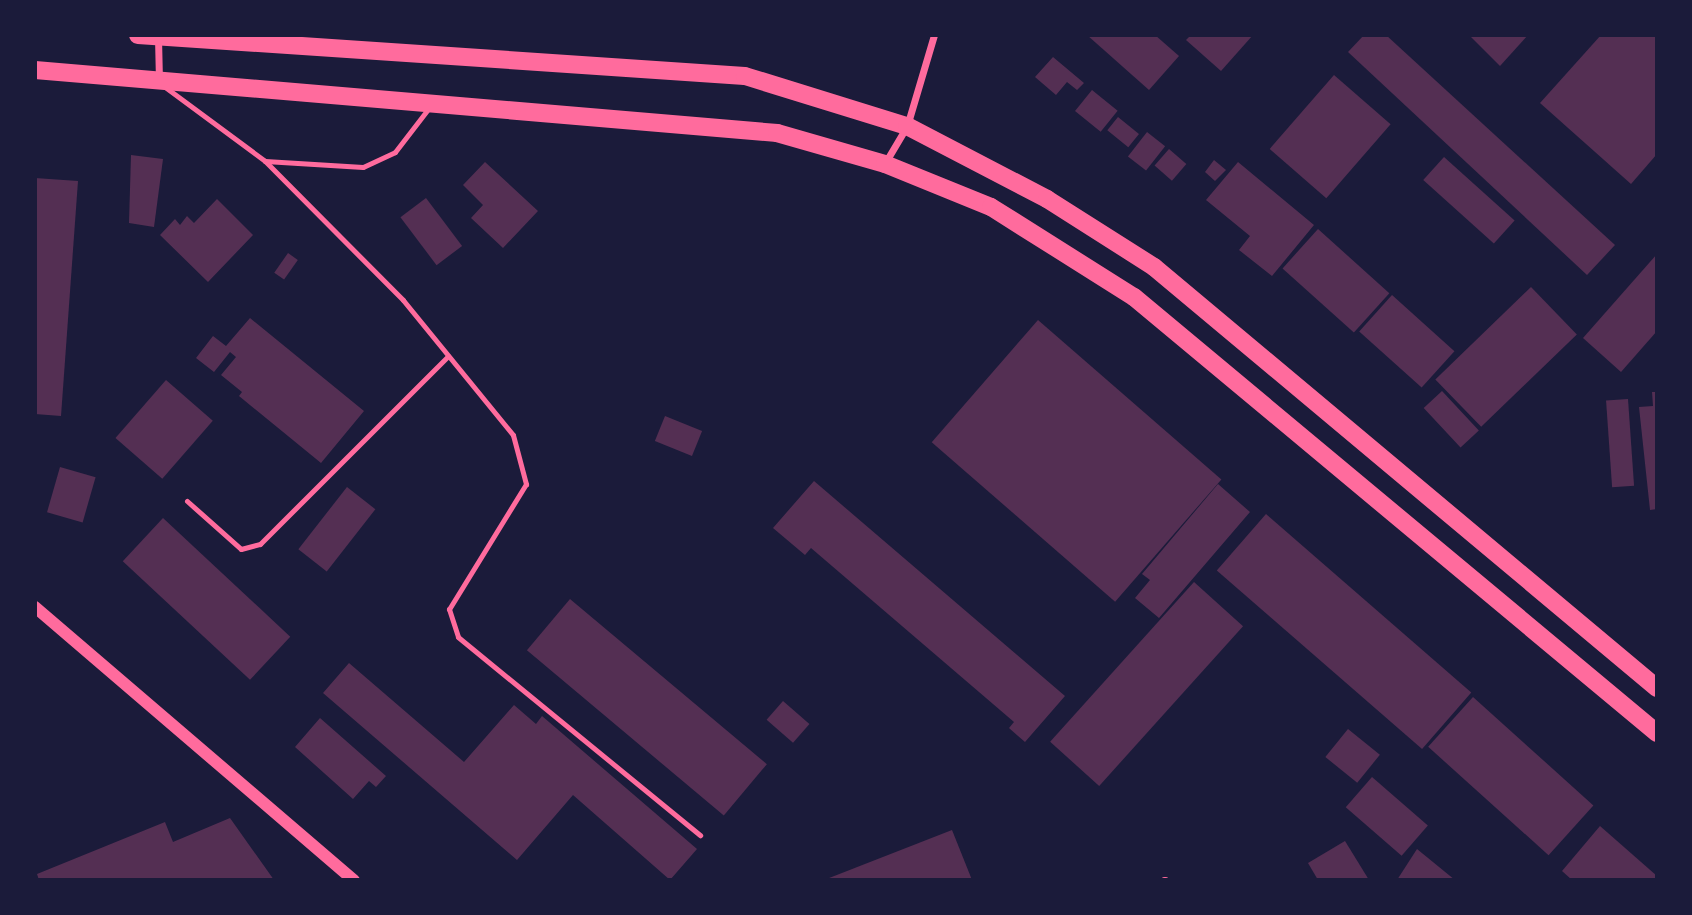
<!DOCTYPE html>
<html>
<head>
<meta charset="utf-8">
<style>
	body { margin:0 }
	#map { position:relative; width:1692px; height:915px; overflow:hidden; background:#1b1b3a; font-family:Figtree,sans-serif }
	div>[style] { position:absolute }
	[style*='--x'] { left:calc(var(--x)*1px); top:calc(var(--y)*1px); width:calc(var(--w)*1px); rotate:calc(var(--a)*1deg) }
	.building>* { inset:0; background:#542f53; transform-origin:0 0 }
	.service>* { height:5px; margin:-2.5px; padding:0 2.5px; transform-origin:2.5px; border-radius:2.5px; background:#ff6b9d }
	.minor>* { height:7px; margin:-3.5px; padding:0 3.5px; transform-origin:3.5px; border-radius:3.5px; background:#ff6b9d }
	.tertiary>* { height:12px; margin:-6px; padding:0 6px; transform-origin:6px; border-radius:6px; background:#ff6b9d }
	.primary>* { height:18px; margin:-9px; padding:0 9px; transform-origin:9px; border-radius:9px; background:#ff6b9d }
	span { translate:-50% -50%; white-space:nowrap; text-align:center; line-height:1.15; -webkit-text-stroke:7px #1b1b3a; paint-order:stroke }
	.frame { position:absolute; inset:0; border:37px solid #1b1b3a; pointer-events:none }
</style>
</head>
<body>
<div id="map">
	<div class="building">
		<div style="clip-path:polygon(1087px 35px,1155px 35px,1179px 56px,1149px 90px)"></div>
		<div style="clip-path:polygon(1191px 35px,1253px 35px,1221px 71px,1186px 40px)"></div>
		<div style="clip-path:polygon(1364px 35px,1386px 35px,1615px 245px,1587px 275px,1348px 52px)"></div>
		<div style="clip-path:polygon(1469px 35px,1528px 35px,1500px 66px)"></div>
		<div style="clip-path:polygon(1601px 35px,1657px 35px,1657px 154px,1631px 184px,1540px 103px)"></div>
		<div style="clip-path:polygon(1053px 57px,1084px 83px,1077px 90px,1067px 82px,1056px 95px,1035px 77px)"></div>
		<div style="left:1334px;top:75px;width:75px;height:98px;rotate:41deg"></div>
		<div style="left:1092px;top:90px;width:33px;height:27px;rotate:39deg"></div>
		<div style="left:1118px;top:117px;width:27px;height:17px;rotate:39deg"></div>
		<div style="left:1147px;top:132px;width:23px;height:31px;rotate:38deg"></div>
		<div style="left:1169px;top:149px;width:23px;height:22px;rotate:41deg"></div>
		<div style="clip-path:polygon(131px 155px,163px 159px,154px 227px,129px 223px)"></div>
		<div style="left:1444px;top:157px;width:95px;height:31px;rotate:42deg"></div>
		<div style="clip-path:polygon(1214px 160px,1226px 170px,1215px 181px,1205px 172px)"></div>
		<div style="clip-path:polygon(485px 162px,538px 211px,503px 248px,471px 218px,483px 205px,463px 185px)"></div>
		<div style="clip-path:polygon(1238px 162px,1314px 225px,1272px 276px,1239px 250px,1250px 236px,1206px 200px)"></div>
		<div style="clip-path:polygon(35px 178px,78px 181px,61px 416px,35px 414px)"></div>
		<div style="left:426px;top:198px;width:60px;height:32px;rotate:53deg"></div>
		<div style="clip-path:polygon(217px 199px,253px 235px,208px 282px,160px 235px,175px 219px,180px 225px,187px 216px,194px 223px)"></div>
		<div style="left:1318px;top:229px;width:96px;height:53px;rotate:42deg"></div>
		<div style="left:288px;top:253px;width:12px;height:24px;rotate:35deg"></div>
		<div style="clip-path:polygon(1657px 254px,1657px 331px,1621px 372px,1583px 338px)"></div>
		<div style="left:1531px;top:287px;width:66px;height:133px;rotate:46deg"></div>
		<div style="left:1392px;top:295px;width:84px;height:49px;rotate:42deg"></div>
		<div style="clip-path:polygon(250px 318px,364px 411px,321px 463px,239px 396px,242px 392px,221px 375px,236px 357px,230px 352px,214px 372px,196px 358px,213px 336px,226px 346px)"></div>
		<div style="left:1038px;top:320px;width:243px;height:162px;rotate:41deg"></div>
		<div style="left:166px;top:380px;width:62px;height:77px;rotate:41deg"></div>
		<div style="left:1442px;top:391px;width:54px;height:25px;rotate:47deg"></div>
		<div style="clip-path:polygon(1652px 392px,1657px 392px,1657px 509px,1650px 510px,1639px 407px,1653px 406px)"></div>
		<div style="left:1628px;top:399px;width:87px;height:22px;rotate:86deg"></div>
		<div style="left:665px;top:416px;width:40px;height:27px;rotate:22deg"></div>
		<div style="left:60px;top:467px;width:37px;height:47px;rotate:16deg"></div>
		<div style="clip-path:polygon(814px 481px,1065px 696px,1025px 742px,1009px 728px,1014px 722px,811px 548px,805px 555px,773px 528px)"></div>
		<div style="clip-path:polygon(1218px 484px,1250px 512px,1159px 618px,1135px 598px,1150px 580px,1142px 574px)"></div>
		<div style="left:347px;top:487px;width:36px;height:79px;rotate:38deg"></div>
		<div style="left:1266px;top:514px;width:272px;height:75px;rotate:41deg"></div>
		<div style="left:163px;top:518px;width:174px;height:59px;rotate:43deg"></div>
		<div style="left:1194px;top:582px;width:66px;height:215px;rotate:42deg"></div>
		<div style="left:570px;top:599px;width:257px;height:67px;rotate:40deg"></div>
		<div style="clip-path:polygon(349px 663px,464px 762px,514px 705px,536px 724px,542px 716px,697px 849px,670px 880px,573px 795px,517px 860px,323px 693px)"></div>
		<div style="left:1473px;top:697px;width:162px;height:67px;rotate:42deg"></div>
		<div style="left:783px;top:701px;width:35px;height:25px;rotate:41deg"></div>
		<div style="clip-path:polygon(320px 718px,386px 776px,376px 787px,369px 781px,353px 799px,295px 747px)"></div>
		<div style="left:1348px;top:729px;width:41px;height:36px;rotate:39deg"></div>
		<div style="left:1372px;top:777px;width:74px;height:40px;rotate:41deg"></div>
		<div style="clip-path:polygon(230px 818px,274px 880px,39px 880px,37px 874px,165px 822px,173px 842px)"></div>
		<div style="clip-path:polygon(1600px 826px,1657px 876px,1657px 880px,1572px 880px,1562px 871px)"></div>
		<div style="clip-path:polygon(952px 830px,972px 880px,824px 880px)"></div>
		<div style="clip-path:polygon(1345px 841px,1369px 880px,1318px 880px,1308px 863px)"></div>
		<div style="clip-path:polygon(1417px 849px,1455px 880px,1397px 880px)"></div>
	</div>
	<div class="service">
		<div style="--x:165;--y:87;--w:124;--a:36.5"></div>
		<div style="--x:265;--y:161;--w:98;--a:3.5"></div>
		<div style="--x:363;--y:167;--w:35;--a:-25"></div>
		<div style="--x:395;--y:152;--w:54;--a:-52.5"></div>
		<div style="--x:265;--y:161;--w:196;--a:45.2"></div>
		<div style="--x:403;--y:300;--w:174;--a:50.8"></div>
		<div style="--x:513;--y:435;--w:51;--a:75.1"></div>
		<div style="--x:526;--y:484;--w:147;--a:121.6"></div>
		<div style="--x:449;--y:609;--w:29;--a:72"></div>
		<div style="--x:458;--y:637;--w:313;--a:39.3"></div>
		<div style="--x:187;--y:501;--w:72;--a:41.6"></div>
		<div style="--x:241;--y:549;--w:20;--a:-15"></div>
		<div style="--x:260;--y:544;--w:266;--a:-45"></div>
	</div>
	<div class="minor">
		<div style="--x:158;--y:37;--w:44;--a:88.7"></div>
		<div style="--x:885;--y:163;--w:43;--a:-59.3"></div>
		<div style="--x:907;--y:126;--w:95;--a:-73.5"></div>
		<div style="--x:1164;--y:880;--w:1;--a:0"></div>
	</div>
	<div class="tertiary">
		<div style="--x:35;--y:607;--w:420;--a:40.6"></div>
	</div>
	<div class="primary">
		<div style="--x:138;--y:35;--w:608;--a:3.86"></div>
		<div style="--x:745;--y:76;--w:170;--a:17.2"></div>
		<div style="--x:907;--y:126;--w:158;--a:27.5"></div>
		<div style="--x:1047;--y:199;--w:127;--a:32.4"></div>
		<div style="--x:1154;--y:267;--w:656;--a:39.93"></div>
		<div style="--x:35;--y:70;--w:745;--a:4.85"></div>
		<div style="--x:777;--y:133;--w:112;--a:16"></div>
		<div style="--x:885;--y:164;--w:114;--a:22.1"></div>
		<div style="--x:991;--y:207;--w:169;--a:32.2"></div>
		<div style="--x:1134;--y:297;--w:681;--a:39.82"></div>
	</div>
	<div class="frame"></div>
</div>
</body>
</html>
